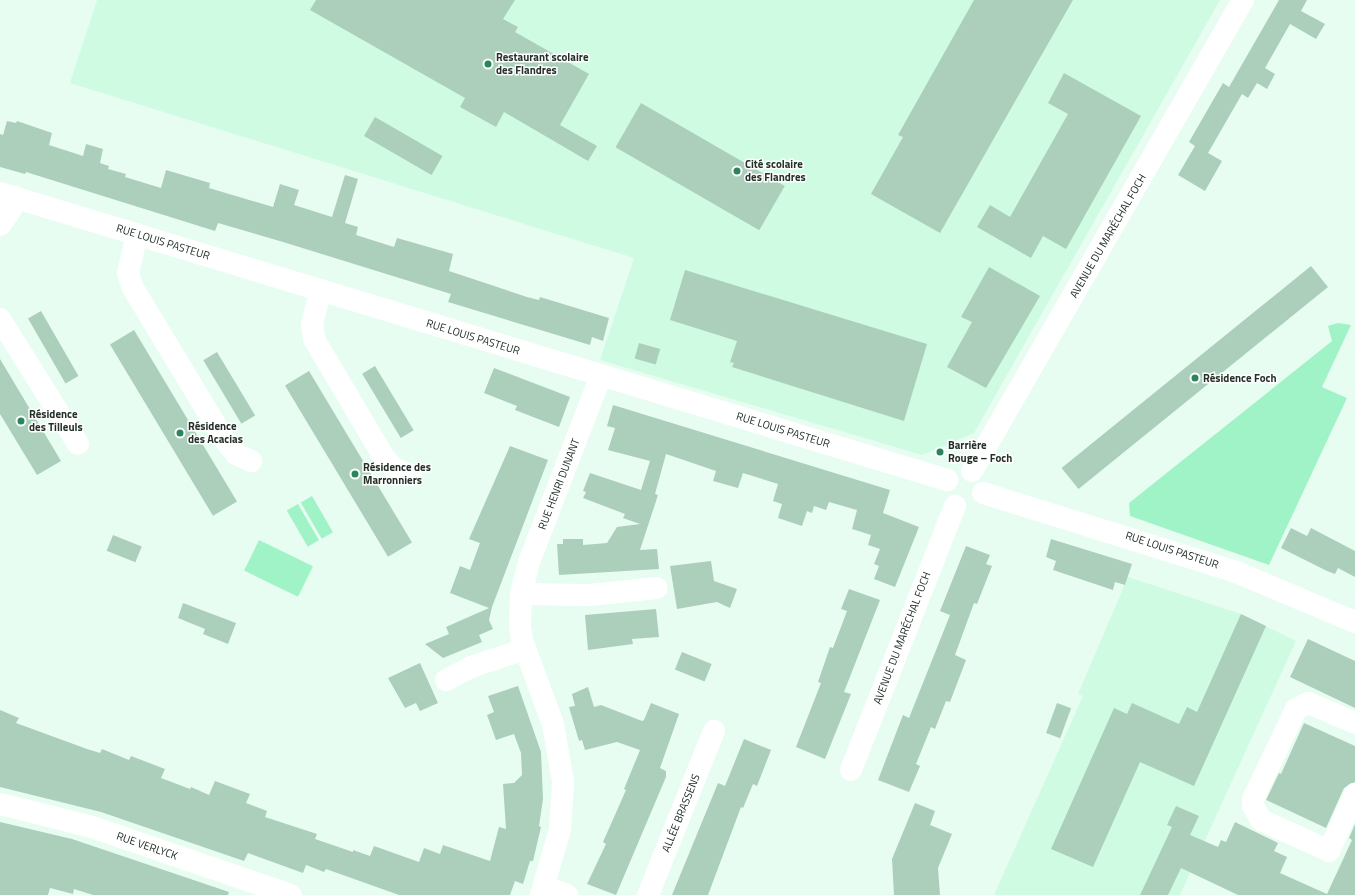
<!DOCTYPE html>
<html>
<head>
<meta charset="utf-8">
<style>
	body { margin:0 }
	#map { position:relative; width:1355px; height:895px; overflow:hidden; background:#e7fdf1; font-family:"Titillium Web",sans-serif }
	div>[style] { position:absolute }
	[style*='--x'] { left:calc(var(--x)*1px); top:calc(var(--y)*1px); width:calc(var(--w)*1px); rotate:calc(var(--a)*1deg) }
	.built>* { inset:0; background:#cffbe2 }
	.green>* { inset:0; background:#a0f3c7; transform-origin:0 0 }
	.building>* { inset:0; background:#abcfbb; transform-origin:0 0 }
	.minor>* { height:22px; margin:-11px; padding:0 11px; transform-origin:11px; border-radius:11px; background:#fff }
	.dots>* { width:11px; height:11px; translate:-50% -50%; box-sizing:border-box; border:2px solid #fff; border-radius:50% }
	span { translate:-50% -50%; white-space:nowrap; text-align:center; line-height:1.15; -webkit-text-stroke:3px #fff; paint-order:stroke }
	.poi-label { font-size:11px; color:#223028; font-weight:700 }
	.left { translate:0 -50%; text-align:left }
	.street-label { font-size:11px; color:#223028 }
</style>
</head>
<body>
<div id="map">
	<div class="built">
		<div style="clip-path:polygon(97px 0,1220px 0,974px 433px,922px 455px,600px 360px,634px 258px,70px 83px)"></div>
		<div style="clip-path:polygon(1128px 577px,1241px 614px,1296px 641px,1180px 895px,994px 895px,1083px 696px,1078px 694px)"></div>
	</div>
	<div class="green">
		<div style="clip-path:polygon(1338px 323px,1351px 325px,1322px 387px,1347px 398px,1269px 565px,1130px 516px,1129px 503px,1332px 341px,1328px 326px)"></div>
		<div style="left:312px;top:496px;width:42px;height:13px;rotate:60deg"></div>
		<div style="left:298px;top:504px;width:42px;height:13px;rotate:60deg"></div>
		<div style="left:259px;top:540px;width:60px;height:34px;rotate:26deg"></div>
	</div>
	<div class="building">
		<div style="clip-path:polygon(316px 0,515px 0,503px 19px,518px 27px,515px 32px,589px 74px,560px 125px,597px 146px,588px 161px,504px 112px,496px 127px,460px 107px,465px 98px,310px 10px)"></div>
		<div style="clip-path:polygon(974px 0,1073px 0,940px 233px,871px 194px,903px 137px,898px 135px)"></div>
		<div style="clip-path:polygon(1279px 0,1307px 0,1301px 11px,1325px 24px,1316px 39px,1290px 24px,1265px 68px,1275px 74px,1267px 89px,1257px 83px,1248px 98px,1242px 94px,1208px 153px,1222px 161px,1205px 191px,1178px 175px,1195px 146px,1189px 142px,1223px 83px,1229px 87px)"></div>
		<div style="clip-path:polygon(1064px 73px,1141px 116px,1066px 249px,1043px 236px,1031px 258px,977px 227px,990px 205px,1010px 217px,1068px 114px,1048px 103px)"></div>
		<div style="left:641px;top:103px;width:166px;height:51px;rotate:30deg"></div>
		<div style="left:375px;top:117px;width:78px;height:22px;rotate:30deg"></div>
		<div style="clip-path:polygon(7px 121px,16px 123px,17px 121px,52px 133px,49px 145px,83px 156px,86px 144px,103px 149px,100px 163px,109px 166px,108px 169px,126px 174px,125px 177px,161px 188px,166px 170px,210px 183px,209px 188px,273px 207px,280px 184px,299px 190px,294px 205px,332px 217px,345px 175px,358px 179px,345px 223px,358px 227px,356px 235px,394px 247px,397px 238px,453px 254px,449px 271px,527px 297px,539px 300px,540px 297px,609px 318px,603px 341px,592px 337px,590px 345px,448px 302px,451px 294px,283px 242px,218px 223px,215px 231px,26px 172px,25px 174px,0 167px,0 134px,3px 135px)"></div>
		<div style="left:1311px;top:266px;width:27px;height:321px;rotate:51deg"></div>
		<div style="clip-path:polygon(989px 267px,1040px 296px,986px 388px,947px 367px,972px 322px,961px 317px)"></div>
		<div style="clip-path:polygon(685px 270px,927px 344px,904px 421px,732px 367px,734px 363px,730px 362px,737px 341px,670px 320px)"></div>
		<div style="left:41px;top:311px;width:75px;height:15px;rotate:60deg"></div>
		<div style="left:134px;top:330px;width:200px;height:28px;rotate:59deg"></div>
		<div style="left:639px;top:343px;width:22px;height:16px;rotate:16deg"></div>
		<div style="left:217px;top:352px;width:74px;height:16px;rotate:59deg"></div>
		<div style="clip-path:polygon(0 359px,61px 461px,37px 475px,0 414px)"></div>
		<div style="left:375px;top:366px;width:75px;height:15px;rotate:59deg"></div>
		<div style="clip-path:polygon(494px 368px,570px 397px,559px 427px,515px 410px,517px 406px,484px 393px)"></div>
		<div style="left:309px;top:371px;width:200px;height:28px;rotate:59deg"></div>
		<div style="clip-path:polygon(613px 405px,890px 490px,883px 513px,919px 527px,895px 587px,874px 579px,879px 566px,874px 564px,880px 549px,868px 545px,871px 535px,852px 529px,857px 510px,829px 502px,826px 510px,814px 506px,812px 513px,807px 511px,802px 526px,778px 518px,782px 504px,773px 501px,778px 484px,743px 473px,738px 488px,713px 481px,716px 471px,666px 454px,655px 494px,658px 495px,640px 550px,657px 549px,659px 569px,559px 575px,557px 544px,563px 544px,563px 539px,583px 539px,583px 545px,607px 543px,617px 527px,640px 524px,623px 518px,625px 514px,583px 498px,586px 492px,583px 491px,590px 473px,641px 490px,650px 461px,608px 450px,615px 428px,607px 426px)"></div>
		<div style="clip-path:polygon(510px 446px,548px 460px,492px 607px,489px 620px,493px 629px,479px 635px,482px 642px,443px 658px,425px 644px,449px 634px,446px 627px,489px 608px,450px 593px,460px 566px,470px 570px,480px 543px,469px 539px)"></div>
		<div style="clip-path:polygon(1291px 528px,1307px 536px,1311px 528px,1355px 551px,1355px 577px,1338px 568px,1335px 574px,1327px 571px,1281px 548px)"></div>
		<div style="left:113px;top:535px;width:31px;height:17px;rotate:22deg"></div>
		<div style="clip-path:polygon(1051px 539px,1132px 564px,1125px 585px,1115px 582px,1113px 590px,1053px 570px,1056px 561px,1046px 557px)"></div>
		<div style="clip-path:polygon(966px 546px,990px 555px,986px 564px,992px 566px,977px 604px,974px 603px,955px 655px,966px 660px,950px 702px,946px 701px,935px 729px,931px 727px,916px 764px,920px 766px,909px 792px,878px 780px,903px 715px,909px 718px,950px 615px,940px 611px)"></div>
		<div style="clip-path:polygon(711px 561px,714px 581px,737px 589px,730px 608px,717px 602px,677px 609px,670px 566px)"></div>
		<div style="clip-path:polygon(849px 589px,880px 600px,844px 692px,851px 694px,825px 759px,796px 747px,821px 683px,818px 682px,830px 647px,833px 648px,847px 611px,841px 609px)"></div>
		<div style="clip-path:polygon(183px 603px,236px 623px,228px 644px,203px 634px,205px 629px,178px 618px)"></div>
		<div style="clip-path:polygon(656px 609px,659px 637px,632px 639px,633px 644px,588px 650px,585px 615px)"></div>
		<div style="clip-path:polygon(1241px 614px,1266px 626px,1194px 786px,1140px 762px,1093px 867px,1051px 849px,1114px 708px,1127px 714px,1132px 703px,1179px 724px,1187px 707px,1197px 712px)"></div>
		<div style="clip-path:polygon(1308px 639px,1355px 661px,1355px 708px,1290px 677px)"></div>
		<div style="left:682px;top:652px;width:32px;height:19px;rotate:22deg"></div>
		<div style="clip-path:polygon(420px 663px,438px 703px,420px 711px,416px 703px,405px 708px,388px 678px)"></div>
		<div style="clip-path:polygon(518px 686px,541px 752px,543px 799px,539px 826px,541px 827px,533px 861px,530px 861px,523px 884px,515px 881px,510px 895px,399px 895px,326px 869px,324px 872px,306px 865px,303px 873px,248px 853px,244px 861px,101px 812px,0 787px,0 710px,19px 718px,16px 723px,87px 749px,100px 753px,102px 749px,129px 760px,131px 756px,165px 769px,161px 778px,190px 789px,191px 787px,209px 795px,215px 781px,250px 794px,246px 803px,267px 811px,265px 817px,317px 834px,315px 839px,353px 852px,353px 850px,370px 856px,374px 846px,419px 862px,424px 848px,440px 854px,443px 845px,490px 861px,499px 827px,506px 829px,503px 784px,514px 783px,522px 775px,521px 753px,514px 734px,496px 740px,487px 715px,494px 712px,488px 696px)"></div>
		<div style="clip-path:polygon(588px 687px,594px 707px,601px 705px,642px 721px,644px 720px,651px 703px,679px 714px,660px 768px,666px 771px,666px 777px,616px 895px,587px 884px,606px 844px,603px 842px,626px 790px,624px 789px,640px 750px,617px 742px,585px 750px,582px 740px,579px 741px,569px 707px,575px 706px,572px 694px)"></div>
		<div style="left:1057px;top:703px;width:15px;height:32px;rotate:20deg"></div>
		<div style="clip-path:polygon(1304px 723px,1355px 746px,1355px 782px,1344px 788px,1326px 828px,1266px 800px,1279px 773px,1281px 774px)"></div>
		<div style="clip-path:polygon(744px 739px,771px 750px,757px 786px,753px 784px,743px 808px,741px 807px,708px 895px,672px 895px,718px 783px,725px 786px)"></div>
		<div style="clip-path:polygon(915px 803px,935px 811px,930px 825px,952px 834px,938px 868px,940px 895px,894px 895px,892px 859px)"></div>
		<div style="clip-path:polygon(1176px 806px,1199px 816px,1190px 835px,1218px 847px,1221px 840px,1226px 842px,1235px 822px,1278px 843px,1274px 851px,1287px 857px,1280px 873px,1327px 894px,1352px 840px,1349px 838px,1355px 824px,1355px 895px,1238px 895px,1181px 868px,1168px 895px,1140px 895px,1172px 827px,1167px 825px)"></div>
		<div style="clip-path:polygon(0 822px,72px 839px,229px 892px,228px 895px,93px 895px,74px 889px,73px 894px,50px 888px,48px 895px,0 895px)"></div>
	</div>
	<div class="minor">
		<div style="--x:0;--y:193;--w:990;--a:16.86"></div>
		<div style="--x:0;--y:225;--w:17;--a:-54"></div>
		<div style="--x:10;--y:211;--w:15;--a:-67"></div>
		<div style="--x:137;--y:234;--w:40;--a:103"></div>
		<div style="--x:128;--y:273;--w:16;--a:72"></div>
		<div style="--x:133;--y:288;--w:176;--a:58.9"></div>
		<div style="--x:224;--y:439;--w:19;--a:51"></div>
		<div style="--x:236;--y:454;--w:17;--a:25"></div>
		<div style="--x:321;--y:290;--w:35;--a:105"></div>
		<div style="--x:312;--y:324;--w:15;--a:82"></div>
		<div style="--x:314;--y:339;--w:139;--a:59.4"></div>
		<div style="--x:385;--y:459;--w:14;--a:45"></div>
		<div style="--x:395;--y:469;--w:17;--a:21"></div>
		<div style="--x:0;--y:319;--w:147;--a:58"></div>
		<div style="--x:972;--y:471;--w:543;--a:-60.09"></div>
		<div style="--x:983;--y:493;--w:263;--a:17.3"></div>
		<div style="--x:1234;--y:571;--w:131;--a:22.9"></div>
		<div style="--x:521;--y:594;--w:69;--a:0.8"></div>
		<div style="--x:590;--y:595;--w:67;--a:-6"></div>
		<div style="--x:446;--y:680;--w:28;--a:-27"></div>
		<div style="--x:471;--y:667;--w:57;--a:-18.4"></div>
		<div style="--x:1355;--y:723;--w:51;--a:-156.9"></div>
		<div style="--x:1308;--y:703;--w:13;--a:153"></div>
		<div style="--x:1296;--y:709;--w:100;--a:115.5"></div>
		<div style="--x:1253;--y:799;--w:7;--a:90"></div>
		<div style="--x:1253;--y:806;--w:16;--a:60"></div>
		<div style="--x:1261;--y:820;--w:75;--a:24.5"></div>
		<div style="--x:1329;--y:851;--w:63;--a:-65.5"></div>
		<div style="--x:851;--y:770;--w:284;--a:-68.5"></div>
		<div style="--x:0;--y:804;--w:95;--a:14"></div>
		<div style="--x:92;--y:827;--w:210;--a:18.9"></div>
		<div style="--x:544;--y:886;--w:25;--a:21"></div>
		<div style="--x:541;--y:895;--w:69;--a:-73.9"></div>
		<div style="--x:560;--y:829;--w:47;--a:-86.3"></div>
		<div style="--x:563;--y:782;--w:59;--a:-99.8"></div>
		<div style="--x:553;--y:724;--w:90;--a:-110.3"></div>
		<div style="--x:522;--y:640;--w:15;--a:-98"></div>
		<div style="--x:520;--y:625;--w:31;--a:-88"></div>
		<div style="--x:521;--y:594;--w:33;--a:-76"></div>
		<div style="--x:529;--y:562;--w:200;--a:-68.9"></div>
		<div style="--x:648;--y:895;--w:177;--a:-68.1"></div>
	</div>
	<div class="dots">
		<div style="left:488px;top:64px;background:#28865d"></div>
		<div style="left:737px;top:171px;background:#28865d"></div>
		<div style="left:1195px;top:378px;background:#28865d"></div>
		<div style="left:21px;top:421px;background:#28865d"></div>
		<div style="left:180px;top:433px;background:#28865d"></div>
		<div style="left:940px;top:452px;background:#28865d"></div>
		<div style="left:355px;top:474px;background:#28865d"></div>
	</div>
	<div class="poi-label">
		<span class="left" style="left:496px;top:64px">Restaurant scolaire<br>des Flandres</span>
		<span class="left" style="left:745px;top:171px">Cité scolaire<br>des Flandres</span>
		<span class="left" style="left:1203px;top:378px">Résidence Foch</span>
		<span class="left" style="left:29px;top:421px">Résidence<br>des Tilleuls</span>
		<span class="left" style="left:188px;top:433px">Résidence<br>des Acacias</span>
		<span class="left" style="left:948px;top:452px">Barrière<br>Rouge – Foch</span>
		<span class="left" style="left:363px;top:474px">Résidence des<br>Marronniers</span>
	</div>
	<div class="street-label">
		<span style="left:1108px;top:236px;rotate:-60deg">AVENUE DU MARÉCHAL FOCH</span>
		<span style="left:163px;top:242px;rotate:17deg">RUE LOUIS PASTEUR</span>
		<span style="left:473px;top:337px;rotate:17deg">RUE LOUIS PASTEUR</span>
		<span style="left:783px;top:430px;rotate:17deg">RUE LOUIS PASTEUR</span>
		<span style="left:559px;top:484px;rotate:-69deg">RUE HENRI DUNANT</span>
		<span style="left:1172px;top:550px;rotate:18deg">RUE LOUIS PASTEUR</span>
		<span style="left:902px;top:638px;rotate:-69deg">AVENUE DU MARÉCHAL FOCH</span>
		<span style="left:681px;top:813px;rotate:-68deg">ALLÉE BRASSENS</span>
		<span style="left:147px;top:846px;rotate:19deg">RUE VERLYCK</span>
	</div>
</div>
</body>
</html>
